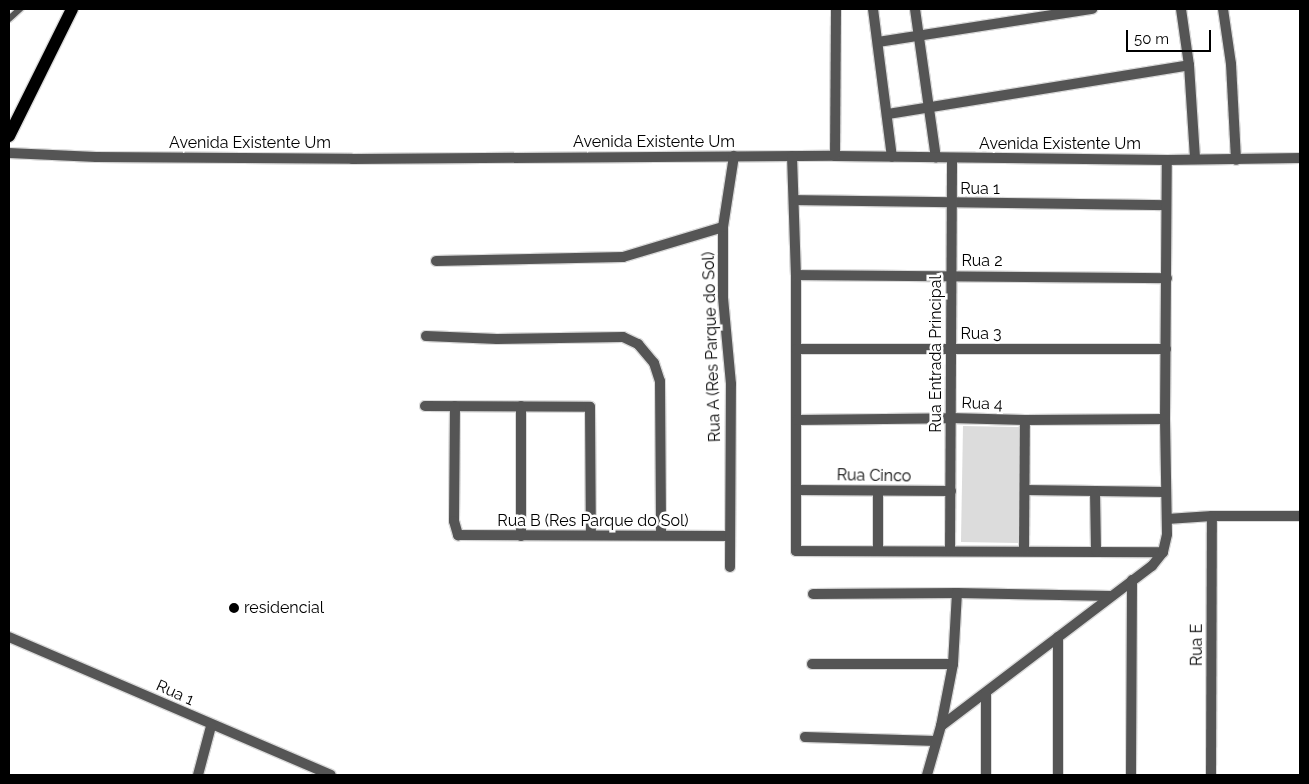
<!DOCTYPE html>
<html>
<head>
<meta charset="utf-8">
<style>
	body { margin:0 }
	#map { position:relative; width:1309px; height:784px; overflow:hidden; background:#fff; font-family:Raleway,sans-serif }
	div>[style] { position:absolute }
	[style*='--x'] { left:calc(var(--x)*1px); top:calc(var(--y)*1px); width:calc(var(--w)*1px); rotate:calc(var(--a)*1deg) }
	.green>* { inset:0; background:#dcdcdc; transform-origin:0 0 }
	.roads { filter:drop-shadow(1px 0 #dbdbdb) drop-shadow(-1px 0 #dbdbdb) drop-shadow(0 1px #dbdbdb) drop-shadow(0 -1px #dbdbdb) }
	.lane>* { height:5.5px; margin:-2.75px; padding:0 2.75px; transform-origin:2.75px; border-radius:2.75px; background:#555 }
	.street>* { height:10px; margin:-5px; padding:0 5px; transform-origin:5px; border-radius:5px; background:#555 }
	.primary>* { height:12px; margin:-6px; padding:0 6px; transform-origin:6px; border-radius:6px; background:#000 }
	.dots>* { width:14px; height:14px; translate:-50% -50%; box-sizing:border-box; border:2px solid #fff; border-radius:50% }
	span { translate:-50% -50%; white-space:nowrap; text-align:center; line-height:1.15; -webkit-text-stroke:5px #fff; paint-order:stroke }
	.street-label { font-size:16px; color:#000 }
	.poi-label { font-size:16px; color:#000 }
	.left { translate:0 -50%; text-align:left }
	.frame { position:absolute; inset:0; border:10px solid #000; pointer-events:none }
	.scale { position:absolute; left:1126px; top:30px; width:85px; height:22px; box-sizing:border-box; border:2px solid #000; border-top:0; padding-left:6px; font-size:15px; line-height:18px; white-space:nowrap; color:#000; -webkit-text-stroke:4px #fff; paint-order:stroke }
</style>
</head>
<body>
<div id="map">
	<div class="green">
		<div style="left:963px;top:426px;width:57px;height:116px;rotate:1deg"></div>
	</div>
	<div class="roads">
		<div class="lane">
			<div style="--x:9;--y:19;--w:15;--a:-42"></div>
		</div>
		<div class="street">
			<div style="--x:873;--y:9;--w:149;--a:82.7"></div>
			<div style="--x:915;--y:9;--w:150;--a:82"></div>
			<div style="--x:1181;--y:9;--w:57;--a:81.9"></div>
			<div style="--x:1189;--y:65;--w:94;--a:86.3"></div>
			<div style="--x:1223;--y:9;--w:56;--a:81.7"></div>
			<div style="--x:1231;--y:64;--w:96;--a:87"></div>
			<div style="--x:878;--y:42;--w:217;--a:-8.8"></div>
			<div style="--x:888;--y:114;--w:305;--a:-9.2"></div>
			<div style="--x:9;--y:153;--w:87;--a:2.6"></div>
			<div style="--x:96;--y:157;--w:256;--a:0.4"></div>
			<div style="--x:352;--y:159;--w:483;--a:-0.4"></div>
			<div style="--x:835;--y:156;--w:332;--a:0.7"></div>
			<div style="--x:1167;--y:160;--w:133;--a:-0.9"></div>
			<div style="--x:792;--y:156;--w:119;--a:88.1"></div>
			<div style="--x:796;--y:275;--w:276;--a:90"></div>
			<div style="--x:796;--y:551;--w:367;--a:0.2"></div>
			<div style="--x:835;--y:156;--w:147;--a:-89.6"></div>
			<div style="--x:794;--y:200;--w:372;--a:0.8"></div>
			<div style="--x:436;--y:261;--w:187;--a:-1.2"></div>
			<div style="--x:623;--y:257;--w:104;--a:-16.7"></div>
			<div style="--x:796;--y:275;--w:371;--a:0.5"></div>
			<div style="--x:426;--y:336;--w:71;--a:2.4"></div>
			<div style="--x:497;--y:339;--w:126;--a:-0.9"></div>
			<div style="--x:623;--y:337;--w:17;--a:25"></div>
			<div style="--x:638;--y:344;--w:25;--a:50"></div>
			<div style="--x:654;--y:363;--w:19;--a:72"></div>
			<div style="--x:660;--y:381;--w:154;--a:89.6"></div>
			<div style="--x:796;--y:349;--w:370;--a:0"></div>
			<div style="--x:425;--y:406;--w:165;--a:0.3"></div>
			<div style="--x:590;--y:407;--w:128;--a:89.6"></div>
			<div style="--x:455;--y:406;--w:115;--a:90.5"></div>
			<div style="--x:454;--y:521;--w:15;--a:74"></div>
			<div style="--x:458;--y:535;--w:272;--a:0.2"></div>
			<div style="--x:521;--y:406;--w:130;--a:90"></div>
			<div style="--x:797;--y:420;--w:153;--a:-0.7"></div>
			<div style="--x:950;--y:418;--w:75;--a:1.5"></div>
			<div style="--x:1025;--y:420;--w:140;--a:-0.4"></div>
			<div style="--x:796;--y:490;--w:155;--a:0.4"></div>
			<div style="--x:1025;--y:490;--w:141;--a:0.8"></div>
			<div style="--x:878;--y:492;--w:58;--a:90"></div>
			<div style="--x:1095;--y:492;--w:59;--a:89"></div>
			<div style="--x:1167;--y:519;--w:45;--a:-3.8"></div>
			<div style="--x:1212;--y:516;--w:88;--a:0"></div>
			<div style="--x:950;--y:550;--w:392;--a:-89.7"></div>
			<div style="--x:1024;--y:550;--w:130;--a:-89.6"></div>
			<div style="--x:730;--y:567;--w:183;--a:-89.7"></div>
			<div style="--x:731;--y:384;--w:87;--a:-95.3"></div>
			<div style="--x:723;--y:297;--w:70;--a:-90"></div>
			<div style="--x:723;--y:227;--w:72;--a:-81.2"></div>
			<div style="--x:813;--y:594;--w:144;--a:-0.4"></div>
			<div style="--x:957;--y:593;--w:154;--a:1.1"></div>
			<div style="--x:9;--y:637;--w:350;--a:23.2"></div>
			<div style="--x:812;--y:664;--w:141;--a:0"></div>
			<div style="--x:941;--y:726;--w:265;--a:-37.2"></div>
			<div style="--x:1152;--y:566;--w:18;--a:-52"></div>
			<div style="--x:1163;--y:552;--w:18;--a:-77"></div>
			<div style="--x:1167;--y:534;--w:115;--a:-91"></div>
			<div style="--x:1165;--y:419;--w:259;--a:-89.6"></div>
			<div style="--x:805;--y:737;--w:131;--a:1.7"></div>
			<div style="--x:198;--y:775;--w:51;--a:-75.1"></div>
			<div style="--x:927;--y:775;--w:51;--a:-74.1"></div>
			<div style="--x:941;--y:726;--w:63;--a:-79"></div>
			<div style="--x:953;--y:664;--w:71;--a:-86.8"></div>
			<div style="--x:986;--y:775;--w:82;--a:-90"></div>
			<div style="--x:1058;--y:775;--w:138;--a:-90"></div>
			<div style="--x:1131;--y:775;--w:195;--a:-89.7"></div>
			<div style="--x:1211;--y:775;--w:259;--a:-89.8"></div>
		</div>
		<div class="primary">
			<div style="--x:9;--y:136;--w:142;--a:-63.6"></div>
		</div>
	</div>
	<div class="dots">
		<div style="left:234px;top:608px;background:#000"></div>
	</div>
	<div class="street-label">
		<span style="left:654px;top:142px">Avenida Existente Um</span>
		<span style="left:250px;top:143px">Avenida Existente Um</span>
		<span style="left:1060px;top:144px">Avenida Existente Um</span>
		<span style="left:980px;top:189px">Rua 1</span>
		<span style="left:982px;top:261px">Rua 2</span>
		<span style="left:981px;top:334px">Rua 3</span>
		<span style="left:712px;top:347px;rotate:-92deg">Rua A (Res Parque do Sol)</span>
		<span style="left:936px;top:354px;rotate:-90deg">Rua Entrada Principal</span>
		<span style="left:982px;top:404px;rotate:2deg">Rua 4</span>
		<span style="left:874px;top:476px;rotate:1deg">Rua Cinco</span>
		<span style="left:593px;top:521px">Rua B (Res Parque do Sol)</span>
		<span style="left:1197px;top:645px;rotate:-90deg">Rua E</span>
		<span style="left:175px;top:693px;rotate:24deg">Rua 1</span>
	</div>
	<div class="poi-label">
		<span class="left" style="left:244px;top:608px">residencial</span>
	</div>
	<div class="frame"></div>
	<div class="scale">50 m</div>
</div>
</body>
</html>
